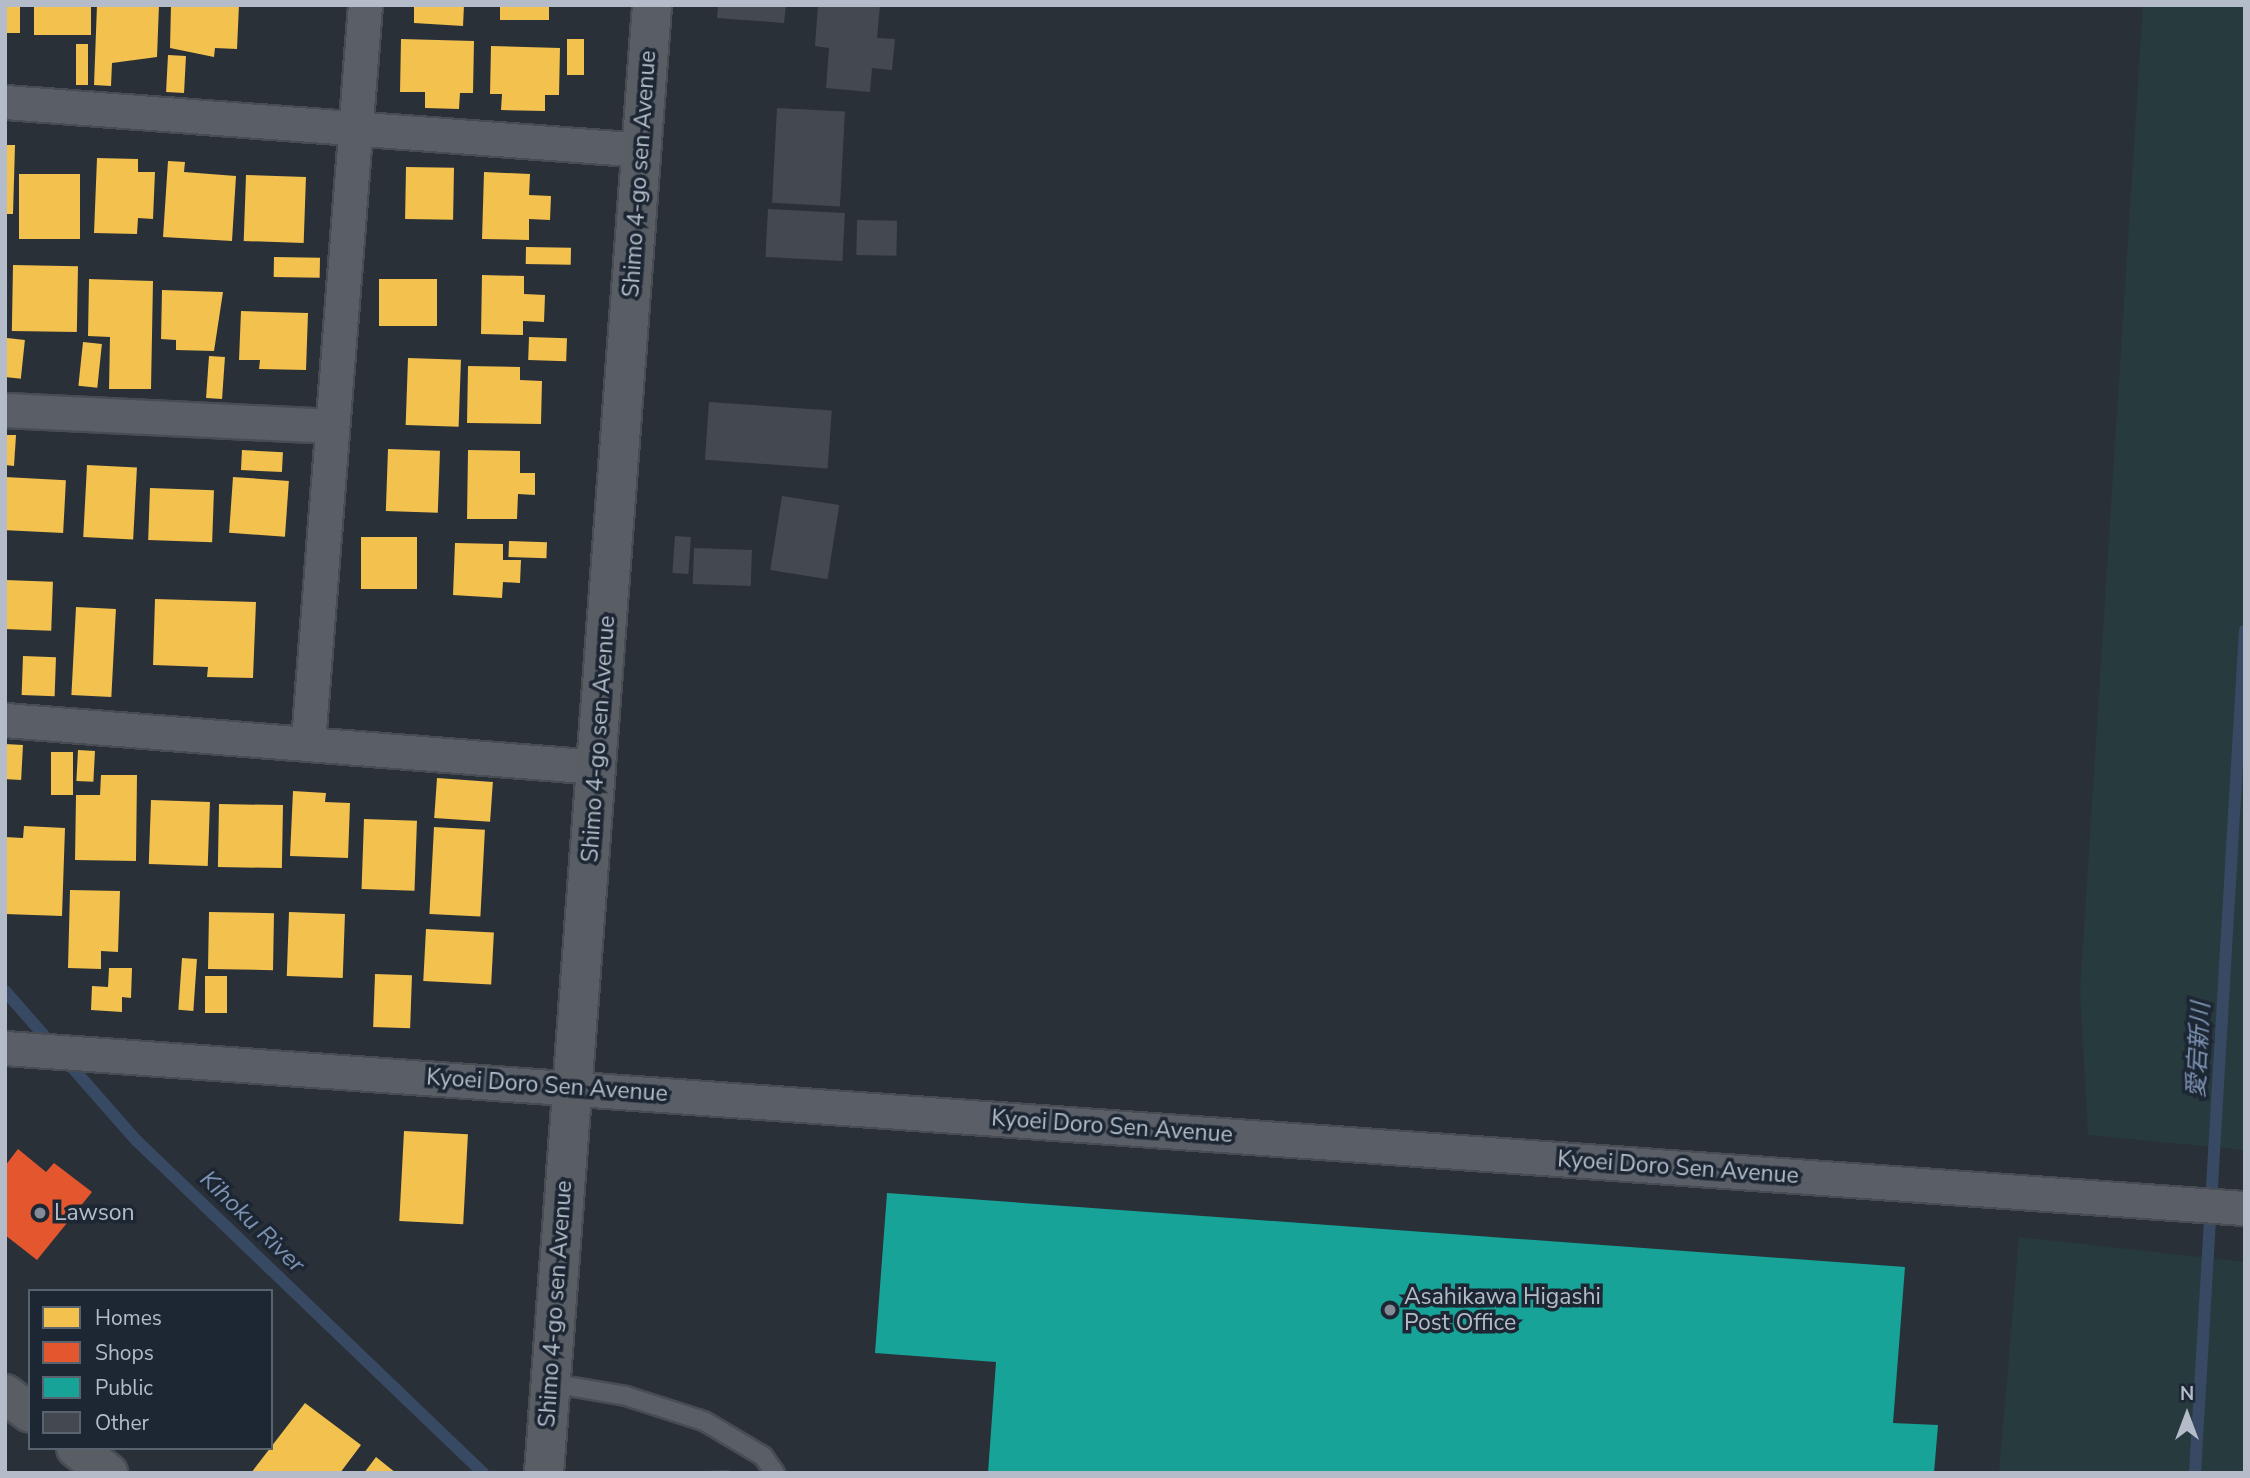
<!DOCTYPE html>
<html>
<head>
<meta charset="utf-8">
<style>
	body { margin:0 }
	#map { position:relative; width:2250px; height:1478px; overflow:hidden; background:#2a3038; font-family:"Nunito Sans","Noto Sans JP",sans-serif }
	div>[style] { position:absolute }
	[style*='--x'] { left:calc(var(--x)*1px); top:calc(var(--y)*1px); width:calc(var(--w)*1px); rotate:calc(var(--a)*1deg) }
	.green>* { inset:0; background:#273a3e }
	.homes>* { inset:0; background:#f2c14e; transform-origin:0 0 }
	.shops>* { inset:0; background:#e4572e }
	.public>* { inset:0; background:#17a398 }
	.stream>* { height:12px; margin:-6px; padding:0 6px; transform-origin:6px; border-radius:6px; background:#384963 }
	.building>* { inset:0; background:#444950; transform-origin:0 0 }
	.roads { filter:drop-shadow(2px 0 #484c53) drop-shadow(-2px 0 #484c53) drop-shadow(0 2px #484c53) drop-shadow(0 -2px #484c53) }
	.lane>* { height:18px; margin:-9px; padding:0 9px; transform-origin:9px; border-radius:9px; background:#5a5e66 }
	.street>* { height:33px; margin:-16.5px; padding:0 16.5px; transform-origin:16.5px; border-radius:16.5px; background:#5a5e66 }
	.secondary>* { height:38px; margin:-19px; padding:0 19px; transform-origin:19px; border-radius:19px; background:#595d64 }
	.dots>* { width:19px; height:19px; translate:-50% -50%; box-sizing:border-box; border:4px solid #1d2633; border-radius:50% }
	span { translate:-50% -50%; white-space:nowrap; text-align:center; line-height:1.15; -webkit-text-stroke:7px #1d2633; paint-order:stroke }
	.street-label { font-size:23px; color:#b4bcc9 }
	.poi-label { font-size:23px; color:#b4bcc9 }
	.left { translate:0 -50%; text-align:left }
	.water-label { font-size:24px; color:#7c92b1; font-style:italic }
	.frame { position:absolute; inset:0; border:7px solid #b4bcc9; pointer-events:none }
	.legend { position:absolute; left:28px; top:1289px; width:245px; height:161px; box-sizing:border-box; background:#1d2633; border:2px solid #59626f; margin:0; padding:9px 12px; list-style:none; font-size:21px; color:#b4bcc9 }
	.legend li { display:flex; align-items:center; gap:14px; height:35px }
	.legend b { width:35px; border:2px solid #59626f }
	.north { position:absolute; left:2152px; top:1380px; width:70px; height:70px; -webkit-text-stroke:5px #1d2633; paint-order:stroke; rotate:0deg; font-size:19px; font-weight:700; line-height:28px; text-align:center; color:#b4bcc9 }
	.north::after { content:''; display:block; margin:auto; width:24px; height:32px; background:#b4bcc9; clip-path:polygon(50% 0,100% 100%,50% 72%,0 100%) }
</style>
</head>
<body>
<div id="map">
	<div class="green">
		<div style="clip-path:polygon(2143px 5px,2245px 5px,2245px 1150px,2088px 1135px,2080px 991px)"></div>
		<div style="clip-path:polygon(2019px 1237px,2245px 1262px,2245px 1473px,1999px 1473px)"></div>
	</div>
	<div class="homes">
		<div style="left:5px;top:5px;width:15px;height:28px"></div>
		<div style="left:34px;top:5px;width:57px;height:30px"></div>
		<div style="clip-path:polygon(97px 5px,159px 5px,157px 57px,112px 63px,111px 86px,94px 85px)"></div>
		<div style="clip-path:polygon(171px 5px,239px 5px,237px 49px,215px 48px,214px 57px,170px 48px)"></div>
		<div style="clip-path:polygon(414px 5px,464px 5px,463px 26px,414px 23px)"></div>
		<div style="left:500px;top:5px;width:49px;height:15px"></div>
		<div style="clip-path:polygon(401px 39px,474px 41px,473px 93px,460px 93px,459px 109px,425px 108px,425px 92px,400px 92px)"></div>
		<div style="left:567px;top:39px;width:17px;height:36px"></div>
		<div style="left:76px;top:44px;width:12px;height:41px"></div>
		<div style="clip-path:polygon(491px 46px,560px 48px,559px 95px,545px 95px,545px 111px,501px 110px,502px 94px,490px 94px)"></div>
		<div style="left:168px;top:55px;width:18px;height:37px;rotate:3deg"></div>
		<div style="clip-path:polygon(5px 145px,15px 145px,13px 214px,5px 214px)"></div>
		<div style="clip-path:polygon(97px 158px,138px 159px,138px 172px,155px 172px,153px 219px,138px 218px,137px 234px,94px 233px)"></div>
		<div style="clip-path:polygon(168px 161px,185px 162px,184px 172px,236px 176px,232px 241px,163px 237px)"></div>
		<div style="left:406px;top:167px;width:48px;height:52px;rotate:1deg"></div>
		<div style="clip-path:polygon(484px 172px,530px 174px,529px 195px,551px 196px,550px 220px,529px 219px,529px 240px,482px 239px)"></div>
		<div style="left:19px;top:174px;width:61px;height:65px"></div>
		<div style="left:246px;top:175px;width:60px;height:66px;rotate:2deg"></div>
		<div style="left:526px;top:247px;width:45px;height:17px;rotate:1deg"></div>
		<div style="left:274px;top:257px;width:46px;height:20px;rotate:1deg"></div>
		<div style="left:13px;top:265px;width:65px;height:66px;rotate:1deg"></div>
		<div style="clip-path:polygon(482px 275px,524px 276px,524px 294px,545px 295px,544px 322px,523px 321px,523px 335px,481px 334px)"></div>
		<div style="clip-path:polygon(89px 279px,153px 281px,151px 389px,109px 389px,110px 337px,88px 336px)"></div>
		<div style="left:379px;top:279px;width:58px;height:47px"></div>
		<div style="clip-path:polygon(162px 290px,223px 292px,214px 351px,176px 350px,176px 340px,161px 339px)"></div>
		<div style="clip-path:polygon(241px 311px,308px 313px,306px 370px,259px 369px,260px 360px,239px 360px)"></div>
		<div style="left:529px;top:337px;width:38px;height:23px;rotate:2deg"></div>
		<div style="left:7px;top:338px;width:18px;height:39px;rotate:6deg"></div>
		<div style="left:83px;top:342px;width:19px;height:44px;rotate:6deg"></div>
		<div style="left:209px;top:356px;width:16px;height:42px;rotate:4deg"></div>
		<div style="left:408px;top:358px;width:53px;height:67px;rotate:2deg"></div>
		<div style="clip-path:polygon(468px 366px,520px 367px,520px 380px,542px 381px,541px 424px,467px 423px)"></div>
		<div style="clip-path:polygon(5px 435px,16px 435px,14px 466px,5px 465px)"></div>
		<div style="left:388px;top:449px;width:52px;height:62px;rotate:2deg"></div>
		<div style="left:242px;top:450px;width:41px;height:20px;rotate:3deg"></div>
		<div style="clip-path:polygon(468px 450px,520px 451px,520px 473px,535px 473px,535px 495px,518px 494px,517px 519px,467px 519px)"></div>
		<div style="left:87px;top:465px;width:50px;height:72px;rotate:3deg"></div>
		<div style="left:5px;top:477px;width:61px;height:53px;rotate:3deg"></div>
		<div style="left:233px;top:477px;width:56px;height:56px;rotate:4deg"></div>
		<div style="left:150px;top:488px;width:64px;height:52px;rotate:2deg"></div>
		<div style="left:361px;top:537px;width:56px;height:52px"></div>
		<div style="left:509px;top:541px;width:38px;height:16px;rotate:2deg"></div>
		<div style="clip-path:polygon(455px 543px,503px 544px,503px 560px,521px 560px,520px 583px,503px 582px,502px 598px,453px 595px)"></div>
		<div style="left:5px;top:580px;width:48px;height:49px;rotate:2deg"></div>
		<div style="clip-path:polygon(155px 599px,256px 602px,253px 678px,207px 677px,208px 667px,153px 665px)"></div>
		<div style="left:76px;top:607px;width:40px;height:88px;rotate:3deg"></div>
		<div style="left:23px;top:656px;width:33px;height:39px;rotate:2deg"></div>
		<div style="left:5px;top:744px;width:18px;height:35px;rotate:3deg"></div>
		<div style="left:78px;top:750px;width:17px;height:31px;rotate:3deg"></div>
		<div style="left:51px;top:752px;width:22px;height:43px"></div>
		<div style="clip-path:polygon(101px 775px,137px 775px,136px 861px,75px 860px,76px 795px,100px 795px)"></div>
		<div style="left:437px;top:778px;width:56px;height:40px;rotate:4deg"></div>
		<div style="clip-path:polygon(293px 791px,326px 793px,325px 802px,350px 803px,348px 858px,290px 856px)"></div>
		<div style="left:151px;top:800px;width:59px;height:64px;rotate:2deg"></div>
		<div style="left:219px;top:804px;width:64px;height:63px;rotate:1deg"></div>
		<div style="left:364px;top:819px;width:53px;height:70px;rotate:2deg"></div>
		<div style="clip-path:polygon(24px 826px,65px 828px,62px 916px,5px 914px,5px 837px,23px 838px)"></div>
		<div style="left:434px;top:827px;width:51px;height:87px;rotate:3deg"></div>
		<div style="clip-path:polygon(70px 890px,120px 891px,118px 952px,101px 951px,101px 969px,68px 968px)"></div>
		<div style="left:209px;top:912px;width:65px;height:57px;rotate:1deg"></div>
		<div style="left:289px;top:912px;width:56px;height:64px;rotate:2deg"></div>
		<div style="left:426px;top:929px;width:68px;height:52px;rotate:3deg"></div>
		<div style="left:182px;top:958px;width:15px;height:52px;rotate:4deg"></div>
		<div style="clip-path:polygon(109px 968px,132px 968px,131px 998px,122px 997px,122px 1012px,91px 1010px,92px 986px,108px 987px)"></div>
		<div style="left:375px;top:974px;width:37px;height:53px;rotate:2deg"></div>
		<div style="left:205px;top:976px;width:22px;height:37px"></div>
		<div style="left:404px;top:1131px;width:64px;height:90px;rotate:3deg"></div>
		<div style="clip-path:polygon(305px 1403px,361px 1445px,340px 1473px,251px 1473px)"></div>
		<div style="clip-path:polygon(376px 1457px,396px 1473px,364px 1473px)"></div>
	</div>
	<div class="shops">
		<div style="clip-path:polygon(18px 1149px,46px 1172px,54px 1163px,92px 1192px,37px 1260px,5px 1235px,5px 1166px)"></div>
	</div>
	<div class="public">
		<div style="clip-path:polygon(887px 1193px,1905px 1267px,1893px 1423px,1938px 1425px,1934px 1473px,988px 1473px,996px 1362px,875px 1353px)"></div>
	</div>
	<div class="stream">
		<div style="--x:5;--y:991;--w:200;--a:48.7"></div>
		<div style="--x:137;--y:1141;--w:480;--a:43.8"></div>
		<div style="--x:2195;--y:1473;--w:844;--a:-86.61"></div>
	</div>
	<div class="building">
		<div style="clip-path:polygon(718px 5px,786px 5px,784px 23px,717px 18px)"></div>
		<div style="clip-path:polygon(818px 5px,880px 5px,877px 38px,895px 39px,892px 70px,872px 68px,870px 92px,826px 88px,829px 48px,815px 46px)"></div>
		<div style="left:777px;top:108px;width:68px;height:95px;rotate:3deg"></div>
		<div style="left:768px;top:209px;width:77px;height:48px;rotate:3deg"></div>
		<div style="left:857px;top:220px;width:40px;height:35px;rotate:1deg"></div>
		<div style="left:709px;top:402px;width:123px;height:58px;rotate:4deg"></div>
		<div style="left:782px;top:496px;width:58px;height:75px;rotate:9deg"></div>
		<div style="left:675px;top:536px;width:16px;height:37px;rotate:4deg"></div>
		<div style="left:694px;top:548px;width:58px;height:36px;rotate:2deg"></div>
		<div style="clip-path:polygon(729px 1470px,729px 1473px,705px 1473px,705px 1471px)"></div>
	</div>
	<div class="roads">
		<div class="lane">
			<div style="--x:550;--y:1383;--w:77;--a:9.7"></div>
			<div style="--x:626;--y:1396;--w:82;--a:17.8"></div>
			<div style="--x:704;--y:1421;--w:69;--a:30.7"></div>
			<div style="--x:763;--y:1456;--w:21;--a:55"></div>
		</div>
		<div class="street">
			<div style="--x:5;--y:102;--w:640;--a:4.3"></div>
			<div style="--x:5;--y:410;--w:327;--a:2.8"></div>
			<div style="--x:5;--y:720;--w:594;--a:4.54"></div>
			<div style="--x:308;--y:742;--w:739;--a:-85.58"></div>
			<div style="--x:5;--y:1048;--w:2246;--a:4.09"></div>
		</div>
		<div class="secondary">
			<div style="--x:5;--y:1394;--w:31;--a:37"></div>
			<div style="--x:76;--y:1448;--w:41;--a:38"></div>
			<div style="--x:544;--y:1473;--w:1472;--a:-85.79"></div>
		</div>
	</div>
	<div class="dots">
		<div style="left:40px;top:1213px;background:#848b96"></div>
		<div style="left:1390px;top:1310px;background:#848b96"></div>
	</div>
	<div class="street-label">
		<span style="left:640px;top:174px;rotate:-86deg">Shimo 4-go sen Avenue</span>
		<span style="left:599px;top:739px;rotate:-86deg">Shimo 4-go sen Avenue</span>
		<span style="left:547px;top:1086px;rotate:4deg">Kyoei Doro Sen Avenue</span>
		<span style="left:1112px;top:1127px;rotate:4deg">Kyoei Doro Sen Avenue</span>
		<span style="left:1678px;top:1168px;rotate:4deg">Kyoei Doro Sen Avenue</span>
		<span style="left:556px;top:1304px;rotate:-86deg">Shimo 4-go sen Avenue</span>
	</div>
	<div class="poi-label">
		<span class="left" style="left:54px;top:1213px">Lawson</span>
		<span class="left" style="left:1404px;top:1310px">Asahikawa Higashi<br>Post Office</span>
	</div>
	<div class="water-label">
		<span style="left:2199px;top:1050px;rotate:-87deg">愛宕新川</span>
		<span style="left:252px;top:1222px;rotate:44deg">Kihoku River</span>
	</div>
	<div class="frame"></div>
	<ul class="legend">
	<li><b style="height:19px;background:#f2c14e"></b>Homes</li>
	<li><b style="height:19px;background:#e4572e"></b>Shops</li>
	<li><b style="height:19px;background:#17a398"></b>Public</li>
	<li><b style="height:19px;background:#444950"></b>Other</li>
	</ul>
	<div class="north">N</div>
</div>
</body>
</html>
